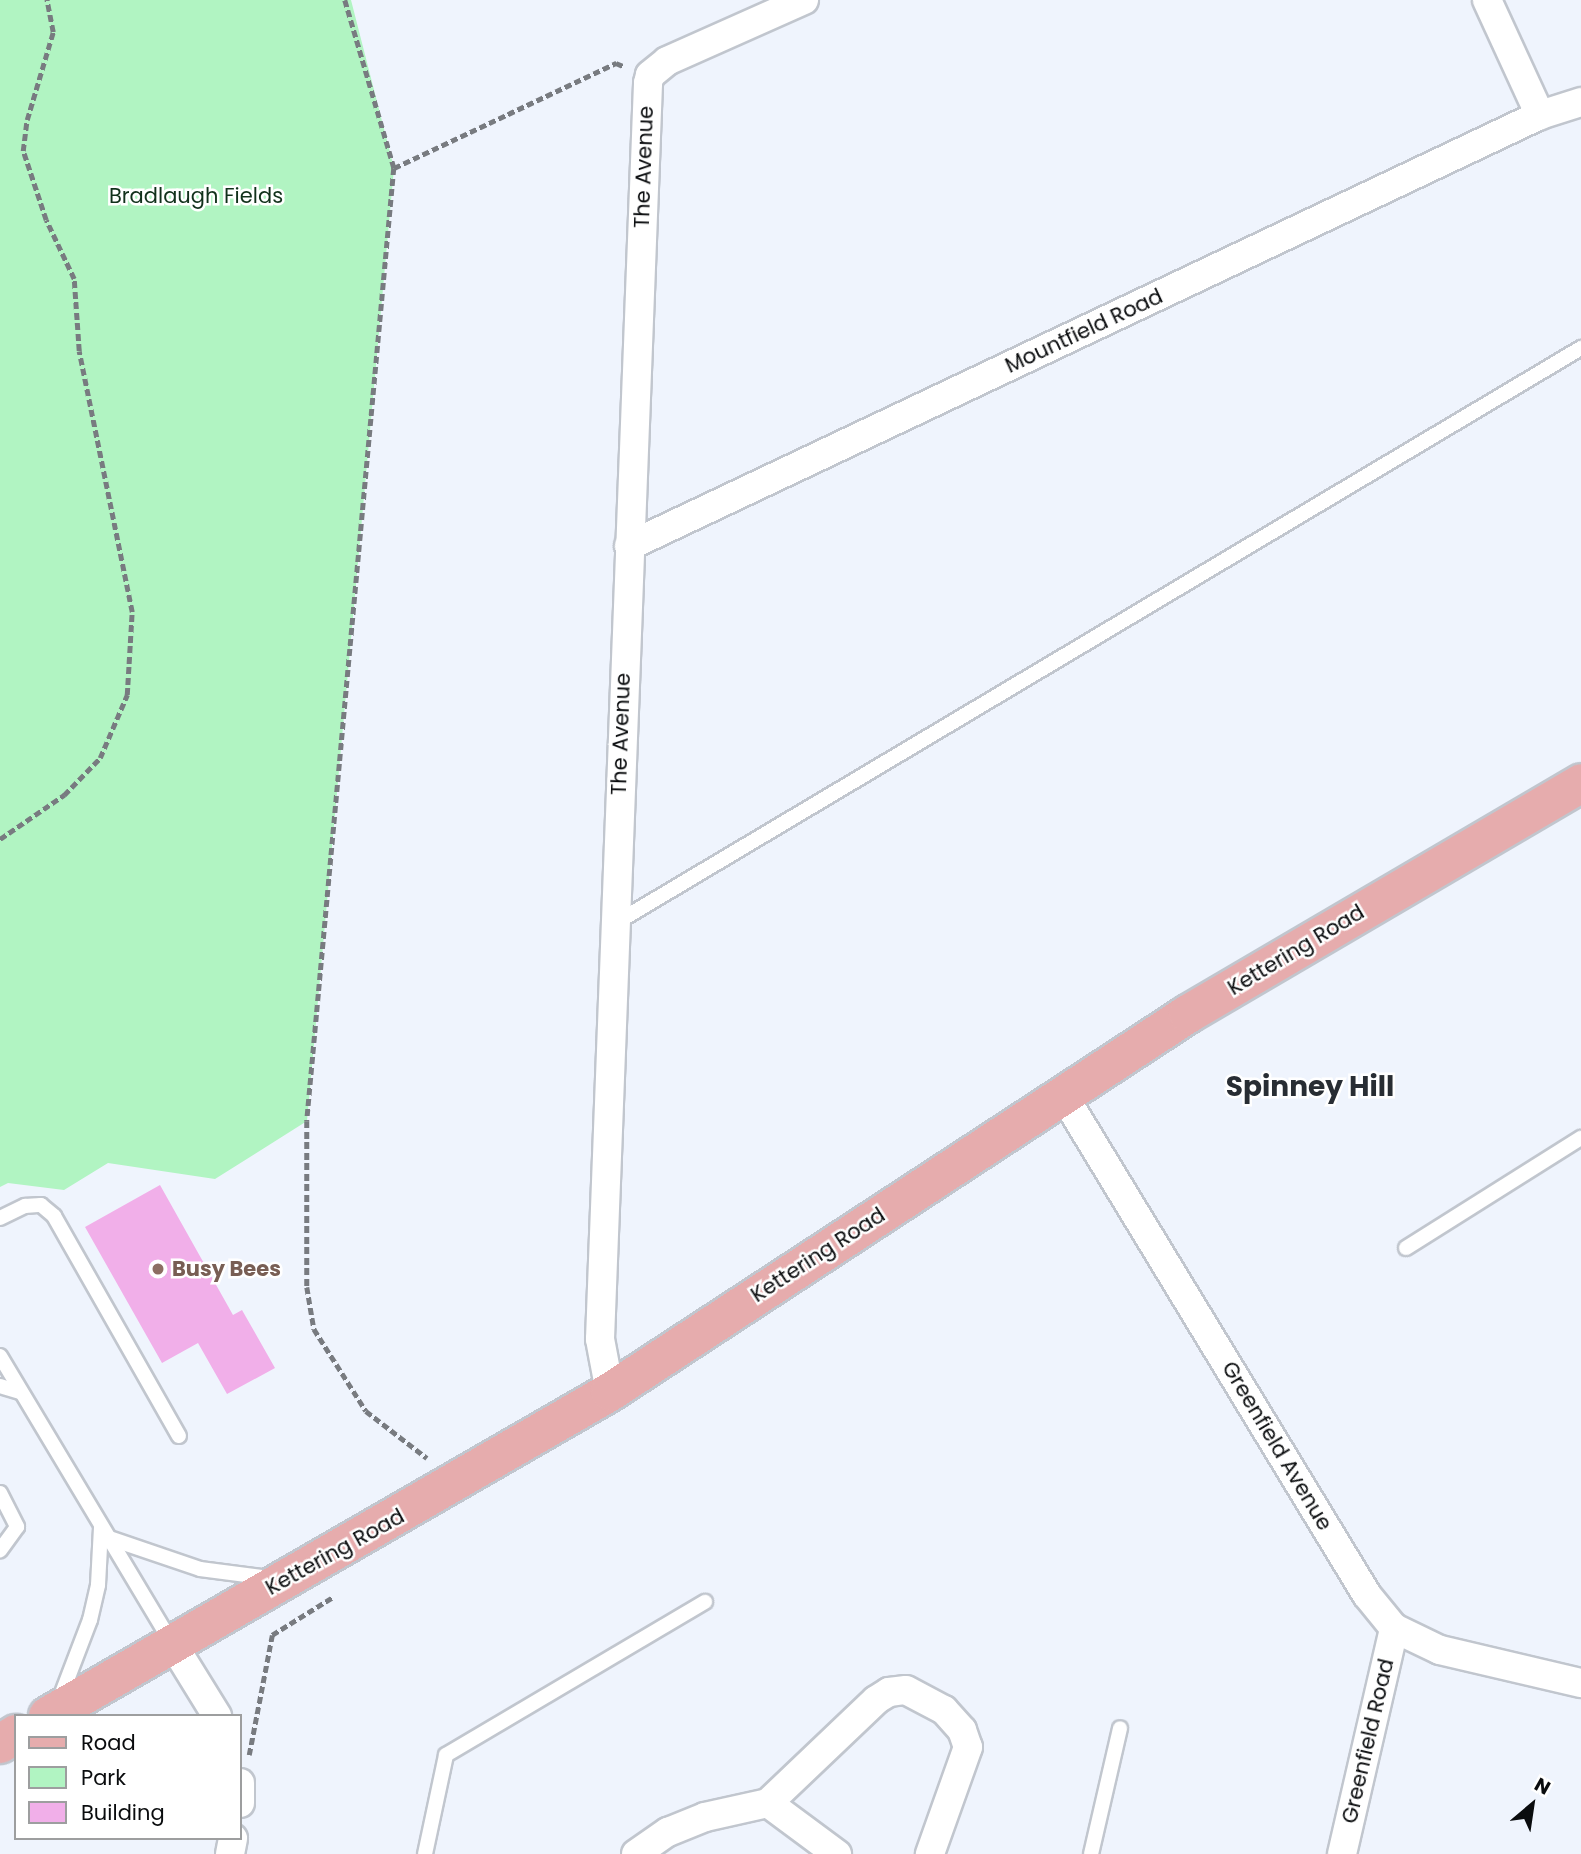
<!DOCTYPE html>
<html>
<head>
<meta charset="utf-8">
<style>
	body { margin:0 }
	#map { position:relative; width:1581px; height:1854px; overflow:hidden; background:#eff4fd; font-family:Poppins,sans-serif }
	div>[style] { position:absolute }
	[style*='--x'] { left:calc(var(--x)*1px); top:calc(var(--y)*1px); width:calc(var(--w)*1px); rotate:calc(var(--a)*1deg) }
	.green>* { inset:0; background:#b1f4c2 }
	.building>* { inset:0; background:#f1afe9 }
	.path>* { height:4.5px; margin-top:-2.25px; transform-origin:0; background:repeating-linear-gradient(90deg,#787b80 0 7px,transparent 0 10.5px) }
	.roads { filter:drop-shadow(2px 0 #c1c6ce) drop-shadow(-2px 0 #c1c6ce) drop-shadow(0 2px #c1c6ce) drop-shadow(0 -2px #c1c6ce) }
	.service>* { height:14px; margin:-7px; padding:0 7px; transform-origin:7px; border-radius:7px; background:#fff }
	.minor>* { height:28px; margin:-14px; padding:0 14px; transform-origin:14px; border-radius:14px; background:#fff }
	.primary>* { height:38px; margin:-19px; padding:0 19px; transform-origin:19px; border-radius:19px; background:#e6acad }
	.dots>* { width:19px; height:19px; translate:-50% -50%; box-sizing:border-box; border:4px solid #fff; border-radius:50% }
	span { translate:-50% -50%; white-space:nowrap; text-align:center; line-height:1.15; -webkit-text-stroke:5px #fff; paint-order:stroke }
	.street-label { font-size:21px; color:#0a0c0e }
	.park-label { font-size:21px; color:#11311b }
	.education-label { font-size:21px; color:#785e54; font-weight:700 }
	.left { translate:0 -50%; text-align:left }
	.district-label { font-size:28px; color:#282d33; font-weight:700 }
	.legend { position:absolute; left:14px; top:1714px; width:228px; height:126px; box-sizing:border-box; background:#fff; border:2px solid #9d9e9f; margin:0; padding:9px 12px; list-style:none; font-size:21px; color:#0a0c0e }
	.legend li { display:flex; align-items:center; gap:14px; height:35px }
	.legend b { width:35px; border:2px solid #9d9e9f }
	.north { position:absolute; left:1497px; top:1770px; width:70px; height:70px; -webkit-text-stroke:5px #fff; paint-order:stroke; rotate:29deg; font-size:19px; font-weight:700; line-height:28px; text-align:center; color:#0a0c0e }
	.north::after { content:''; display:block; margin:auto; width:24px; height:32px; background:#0a0c0e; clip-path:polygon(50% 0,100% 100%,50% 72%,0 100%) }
</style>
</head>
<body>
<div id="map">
	<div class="green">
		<div style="clip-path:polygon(0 0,351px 0,394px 168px,307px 1121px,215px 1179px,108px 1163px,64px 1190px,8px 1183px,0 1187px)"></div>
	</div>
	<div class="building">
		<div style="clip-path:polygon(160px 1185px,233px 1315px,242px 1310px,275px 1368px,227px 1394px,198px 1343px,162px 1363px,85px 1227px)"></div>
	</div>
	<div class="path">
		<div style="--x:345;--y:0;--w:175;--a:73.7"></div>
		<div style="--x:394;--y:168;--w:957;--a:95.22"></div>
		<div style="--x:307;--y:1121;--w:166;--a:90"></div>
		<div style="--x:307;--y:1287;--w:43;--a:80.5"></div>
		<div style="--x:314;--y:1329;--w:97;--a:57.6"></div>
		<div style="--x:366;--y:1411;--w:77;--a:37.6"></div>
		<div style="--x:394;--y:168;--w:246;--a:-25.3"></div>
		<div style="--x:616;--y:63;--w:8;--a:23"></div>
		<div style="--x:0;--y:839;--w:78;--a:-34.5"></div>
		<div style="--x:64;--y:795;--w:52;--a:-45.8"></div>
		<div style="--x:100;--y:758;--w:69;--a:-66.8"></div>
		<div style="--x:127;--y:695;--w:83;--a:-86.6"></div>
		<div style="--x:132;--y:612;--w:266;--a:-101.5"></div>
		<div style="--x:79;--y:351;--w:72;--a:-94"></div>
		<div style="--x:74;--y:279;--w:65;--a:-115.4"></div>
		<div style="--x:46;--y:220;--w:73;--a:-108.4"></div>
		<div style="--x:23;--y:151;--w:31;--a:-83"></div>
		<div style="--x:27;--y:120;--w:92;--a:-73.5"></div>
		<div style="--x:53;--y:32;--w:33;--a:-101"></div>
		<div style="--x:249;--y:1755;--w:122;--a:-79.1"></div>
		<div style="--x:272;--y:1635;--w:72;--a:-31.9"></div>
	</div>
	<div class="roads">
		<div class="service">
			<div style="--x:614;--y:924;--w:1126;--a:-30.78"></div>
			<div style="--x:0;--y:1218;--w:28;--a:-26"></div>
			<div style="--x:25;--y:1206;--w:16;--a:-4"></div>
			<div style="--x:41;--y:1205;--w:17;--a:40"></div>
			<div style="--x:54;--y:1216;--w:253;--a:60.4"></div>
			<div style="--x:1406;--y:1248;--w:207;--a:-32.2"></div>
			<div style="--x:0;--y:1356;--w:335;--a:59.1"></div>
			<div style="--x:0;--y:1386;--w:21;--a:17"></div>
			<div style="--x:0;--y:1493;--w:38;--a:63"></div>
			<div style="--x:17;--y:1527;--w:29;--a:126"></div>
			<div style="--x:109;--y:1538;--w:96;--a:18.8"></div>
			<div style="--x:200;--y:1569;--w:70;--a:7.4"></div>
			<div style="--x:59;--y:1701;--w:87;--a:-69.1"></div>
			<div style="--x:90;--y:1620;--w:36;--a:-77"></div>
			<div style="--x:98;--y:1585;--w:58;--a:-87"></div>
			<div style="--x:425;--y:1854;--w:101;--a:-78"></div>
			<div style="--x:446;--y:1755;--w:301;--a:-30.6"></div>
			<div style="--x:1091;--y:1854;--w:129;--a:-77"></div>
		</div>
		<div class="minor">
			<div style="--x:1487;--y:0;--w:127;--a:65.3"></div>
			<div style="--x:629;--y:546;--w:1008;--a:-25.32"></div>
			<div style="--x:1540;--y:115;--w:43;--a:-17.6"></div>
			<div style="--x:1062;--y:1093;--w:587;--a:58.72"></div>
			<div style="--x:1367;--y:1595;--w:43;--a:50.7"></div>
			<div style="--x:1394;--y:1628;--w:51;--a:25.6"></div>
			<div style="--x:1440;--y:1650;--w:145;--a:13.2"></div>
			<div style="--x:610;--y:1392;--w:54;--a:-100.7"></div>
			<div style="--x:600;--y:1339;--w:1257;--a:-87.81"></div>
			<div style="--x:648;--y:83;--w:8;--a:-76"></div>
			<div style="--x:650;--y:75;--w:22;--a:-39"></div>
			<div style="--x:667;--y:61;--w:150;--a:-24"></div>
			<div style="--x:172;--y:1643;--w:86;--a:58.3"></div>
			<div style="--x:240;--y:1783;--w:20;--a:90"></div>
			<div style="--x:768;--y:1803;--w:86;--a:36.5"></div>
			<div style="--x:230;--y:1854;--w:16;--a:-79"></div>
			<div style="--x:636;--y:1854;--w:39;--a:-35"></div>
			<div style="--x:668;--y:1832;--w:40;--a:-22"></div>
			<div style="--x:705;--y:1817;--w:65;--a:-12.5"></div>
			<div style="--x:768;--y:1803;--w:149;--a:-43.6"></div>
			<div style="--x:876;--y:1700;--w:15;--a:-32"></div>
			<div style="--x:889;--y:1692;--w:17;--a:-7"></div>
			<div style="--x:906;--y:1690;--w:43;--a:27.8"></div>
			<div style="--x:944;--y:1710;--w:27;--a:48"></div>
			<div style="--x:962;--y:1730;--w:18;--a:71"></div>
			<div style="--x:968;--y:1747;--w:114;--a:109.6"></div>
			<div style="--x:1342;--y:1854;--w:232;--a:-77"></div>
		</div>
		<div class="primary">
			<div style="--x:48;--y:1716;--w:649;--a:-29.96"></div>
			<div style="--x:610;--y:1392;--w:691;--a:-33.18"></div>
			<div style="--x:1188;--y:1014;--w:456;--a:-30.4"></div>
			<div style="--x:0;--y:1744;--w:19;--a:-32"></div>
		</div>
	</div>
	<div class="dots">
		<div style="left:158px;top:1269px;background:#8d6e63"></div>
	</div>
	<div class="street-label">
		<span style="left:644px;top:167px;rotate:-88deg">The Avenue</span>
		<span style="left:1084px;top:331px;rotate:-25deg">Mountfield Road</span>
		<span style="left:621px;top:734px;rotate:-88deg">The Avenue</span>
		<span style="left:1296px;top:950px;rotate:-31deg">Kettering Road</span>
		<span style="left:818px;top:1255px;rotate:-33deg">Kettering Road</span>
		<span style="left:1277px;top:1446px;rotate:59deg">Greenfield Avenue</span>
		<span style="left:335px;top:1552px;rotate:-29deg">Kettering Road</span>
		<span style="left:1368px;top:1741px;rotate:-77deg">Greenfield Road</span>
	</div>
	<div class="park-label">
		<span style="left:196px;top:196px">Bradlaugh Fields</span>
	</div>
	<div class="education-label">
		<span class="left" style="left:172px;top:1269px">Busy Bees</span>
	</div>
	<div class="district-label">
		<span style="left:1310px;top:1087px">Spinney Hill</span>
	</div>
	<ul class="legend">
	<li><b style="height:9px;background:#e6acad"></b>Road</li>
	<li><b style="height:19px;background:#b1f4c2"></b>Park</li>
	<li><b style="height:19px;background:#f1afe9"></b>Building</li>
	</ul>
	<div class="north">N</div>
</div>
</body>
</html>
